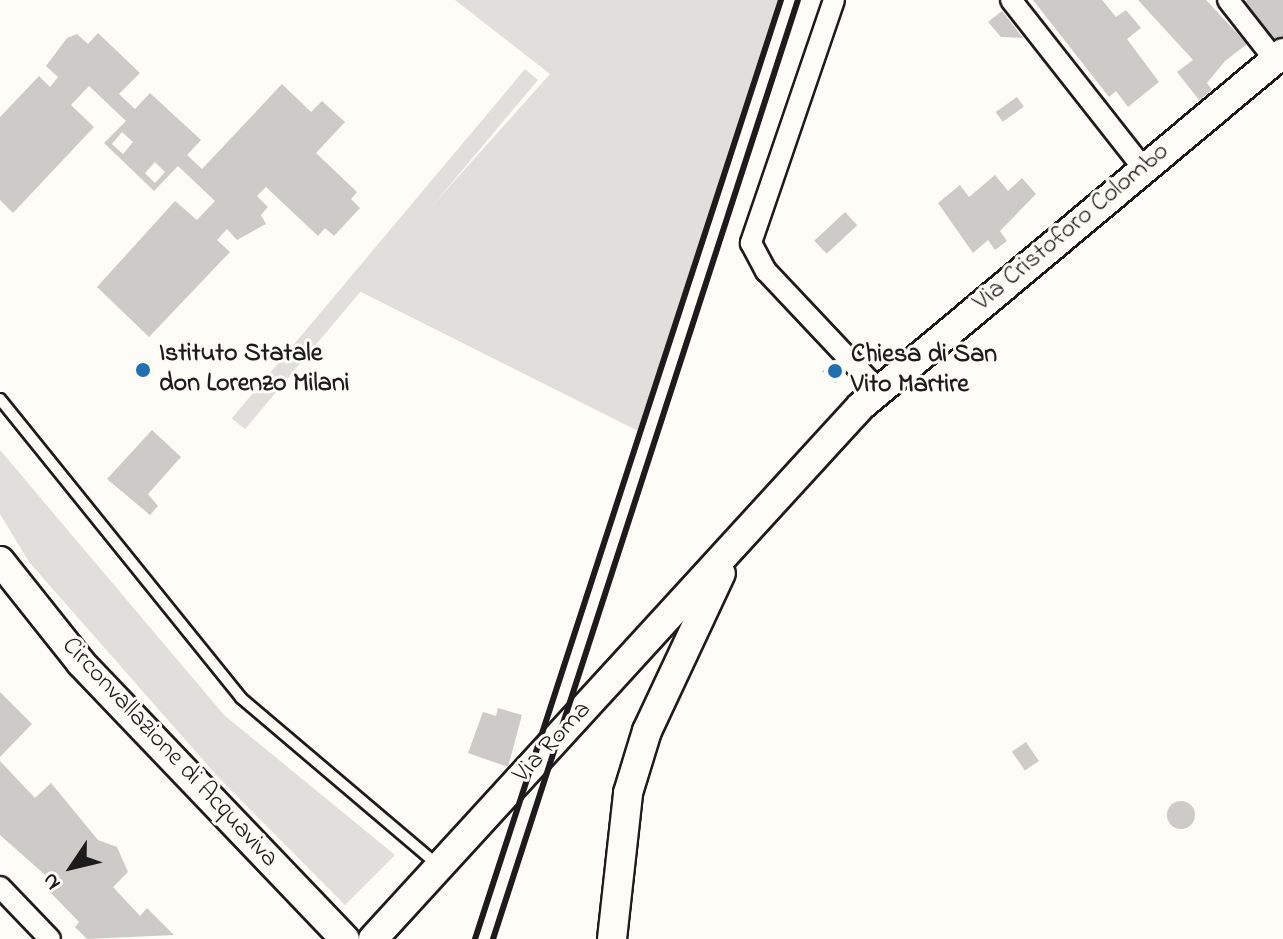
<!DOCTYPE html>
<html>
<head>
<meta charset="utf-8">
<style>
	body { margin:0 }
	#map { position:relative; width:1283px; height:939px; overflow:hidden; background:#fdfcf7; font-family:"Indie Flower",sans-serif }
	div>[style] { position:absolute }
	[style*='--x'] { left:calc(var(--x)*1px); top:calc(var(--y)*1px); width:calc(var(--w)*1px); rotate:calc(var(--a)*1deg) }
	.green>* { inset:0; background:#e0dfdb; transform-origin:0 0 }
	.building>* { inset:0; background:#cccbc8; transform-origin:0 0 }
	.round { border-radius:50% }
	.roads { filter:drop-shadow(2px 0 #1c1c1c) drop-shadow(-2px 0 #1c1c1c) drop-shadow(0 2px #1c1c1c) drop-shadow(0 -2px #1c1c1c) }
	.lane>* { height:10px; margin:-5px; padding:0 5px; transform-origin:5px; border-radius:5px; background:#fdfcf7 }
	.street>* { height:20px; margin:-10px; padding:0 10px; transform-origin:10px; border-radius:10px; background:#fdfcf7 }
	.secondary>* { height:28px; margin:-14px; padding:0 14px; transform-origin:14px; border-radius:14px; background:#fdfcf7 }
	.rail>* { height:6px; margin:-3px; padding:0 3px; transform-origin:3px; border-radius:3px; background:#1c1c1c }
	.dots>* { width:22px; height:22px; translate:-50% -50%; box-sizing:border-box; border:4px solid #fdfcf7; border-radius:50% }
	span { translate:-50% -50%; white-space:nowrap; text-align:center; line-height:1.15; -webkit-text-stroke:6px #fdfcf7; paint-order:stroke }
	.street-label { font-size:26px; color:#1c1c1c }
	.poi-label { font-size:26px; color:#1c1c1c; font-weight:700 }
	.left { translate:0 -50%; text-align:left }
	.north { position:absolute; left:32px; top:827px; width:80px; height:80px; -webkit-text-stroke:6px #fdfcf7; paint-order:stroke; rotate:235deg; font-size:22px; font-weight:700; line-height:32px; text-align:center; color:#1c1c1c }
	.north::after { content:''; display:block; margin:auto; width:28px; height:36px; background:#1c1c1c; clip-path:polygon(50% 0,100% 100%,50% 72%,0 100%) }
</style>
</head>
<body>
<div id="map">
	<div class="green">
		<div style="clip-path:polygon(455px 0,780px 0,640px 432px,357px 290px,550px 74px)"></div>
		<div style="left:525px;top:69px;width:17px;height:456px;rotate:40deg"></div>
		<div style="clip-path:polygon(0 450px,224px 715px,395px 855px,345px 905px,218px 777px,29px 562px,0 514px)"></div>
	</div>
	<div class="building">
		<div style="clip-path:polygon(1033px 0,1102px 0,1116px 17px,1126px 10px,1141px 28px,1127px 39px,1159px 82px,1128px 107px,1116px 91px,1109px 97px)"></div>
		<div style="clip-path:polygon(1138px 0,1206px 0,1247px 44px,1225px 61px,1207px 83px,1212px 90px,1199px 100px,1177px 72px,1193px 60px)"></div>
		<div style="clip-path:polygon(1247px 0,1283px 0,1283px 38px,1270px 38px,1242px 3px)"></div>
		<div style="clip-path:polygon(1002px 11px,1023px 38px,1001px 37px,988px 22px)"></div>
		<div style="clip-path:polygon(evenodd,98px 33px,140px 73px,119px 94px,135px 109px,150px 93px,201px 140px,187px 155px,202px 169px,282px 84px,311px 112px,322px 101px,345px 122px,316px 153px,357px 192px,351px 199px,360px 208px,334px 236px,325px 228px,318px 236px,266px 187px,257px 196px,268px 207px,261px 215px,266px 224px,237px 240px,227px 229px,217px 240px,230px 252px,149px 337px,97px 287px,175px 201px,197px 220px,215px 201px,178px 166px,154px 191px,104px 143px,126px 121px,89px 86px,71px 105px,94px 127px,13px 213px,0 200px,0 117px,39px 76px,50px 87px,58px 77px,46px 66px,67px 38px,77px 34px,88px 44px,98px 33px,122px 132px,133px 142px,123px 154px,112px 144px,122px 132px,98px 33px,155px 162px,165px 172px,155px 183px,145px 173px,155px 162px)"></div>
		<div style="left:1017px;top:97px;width:12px;height:26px;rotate:55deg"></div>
		<div style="clip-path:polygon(995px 175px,1008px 191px,1022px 178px,1036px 194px,1000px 231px,1007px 241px,995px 250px,988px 240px,973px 253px,938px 203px,960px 185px,969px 197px)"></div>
		<div style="left:845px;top:212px;width:18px;height:42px;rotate:47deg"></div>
		<div style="left:834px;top:358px;width:18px;height:18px;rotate:41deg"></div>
		<div style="clip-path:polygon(152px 430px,181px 457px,148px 494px,158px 506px,150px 515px,107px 479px)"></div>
		<div style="clip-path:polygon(0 692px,32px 724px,0 757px)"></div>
		<div style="clip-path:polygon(498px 708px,522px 715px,508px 767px,468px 753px,483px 712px,496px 716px)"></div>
		<div style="left:1026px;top:742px;width:23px;height:17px;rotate:56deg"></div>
		<div style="clip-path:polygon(0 761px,35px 798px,51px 783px,98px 840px,117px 847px,128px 872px,113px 887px,140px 916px,147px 908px,174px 935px,87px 939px,75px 927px,79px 922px,46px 888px,52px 881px,0 835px)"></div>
		<div class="round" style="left:1167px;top:801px;width:28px;height:28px"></div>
	</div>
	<div class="roads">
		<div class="lane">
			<div style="--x:0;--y:399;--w:384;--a:51.1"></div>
			<div style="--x:241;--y:698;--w:257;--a:40.3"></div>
		</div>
		<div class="street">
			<div style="--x:834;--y:0;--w:257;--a:108.9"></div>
			<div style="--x:751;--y:243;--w:32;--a:62"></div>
			<div style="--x:766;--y:271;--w:163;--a:46.7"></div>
			<div style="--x:1011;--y:0;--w:215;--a:51.8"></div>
			<div style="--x:1228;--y:0;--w:76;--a:51.9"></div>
			<div style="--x:0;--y:887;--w:72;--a:46.1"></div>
		</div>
		<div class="secondary">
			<div style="--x:0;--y:561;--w:130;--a:51.5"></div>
			<div style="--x:81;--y:663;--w:382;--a:46.3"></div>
			<div style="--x:373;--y:939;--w:723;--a:-47.52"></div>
			<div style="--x:861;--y:406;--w:550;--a:-39.91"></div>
			<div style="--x:612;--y:939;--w:147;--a:-83.7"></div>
			<div style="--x:628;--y:793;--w:65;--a:-73"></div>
			<div style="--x:647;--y:731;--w:174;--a:-64.9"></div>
		</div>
	</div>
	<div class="rail">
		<div style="--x:475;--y:939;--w:988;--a:-71.95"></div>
		<div style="--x:493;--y:939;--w:987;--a:-72.01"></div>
	</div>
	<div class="dots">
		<div style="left:143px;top:370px;background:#1f6fb2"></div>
		<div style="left:835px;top:371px;background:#1f6fb2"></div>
	</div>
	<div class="street-label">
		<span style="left:1072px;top:228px;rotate:-40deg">Via Cristoforo Colombo</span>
		<span style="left:553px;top:743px;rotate:-47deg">Via Roma</span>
		<span style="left:169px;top:753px;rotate:47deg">Circonvallazione di Acquaviva</span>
	</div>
	<div class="poi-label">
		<span class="left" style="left:159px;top:370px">Istituto Statale<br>don Lorenzo Milani</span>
		<span class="left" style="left:851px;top:371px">Chiesa di San<br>Vito Martire</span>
	</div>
	<div class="north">N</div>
</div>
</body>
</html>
